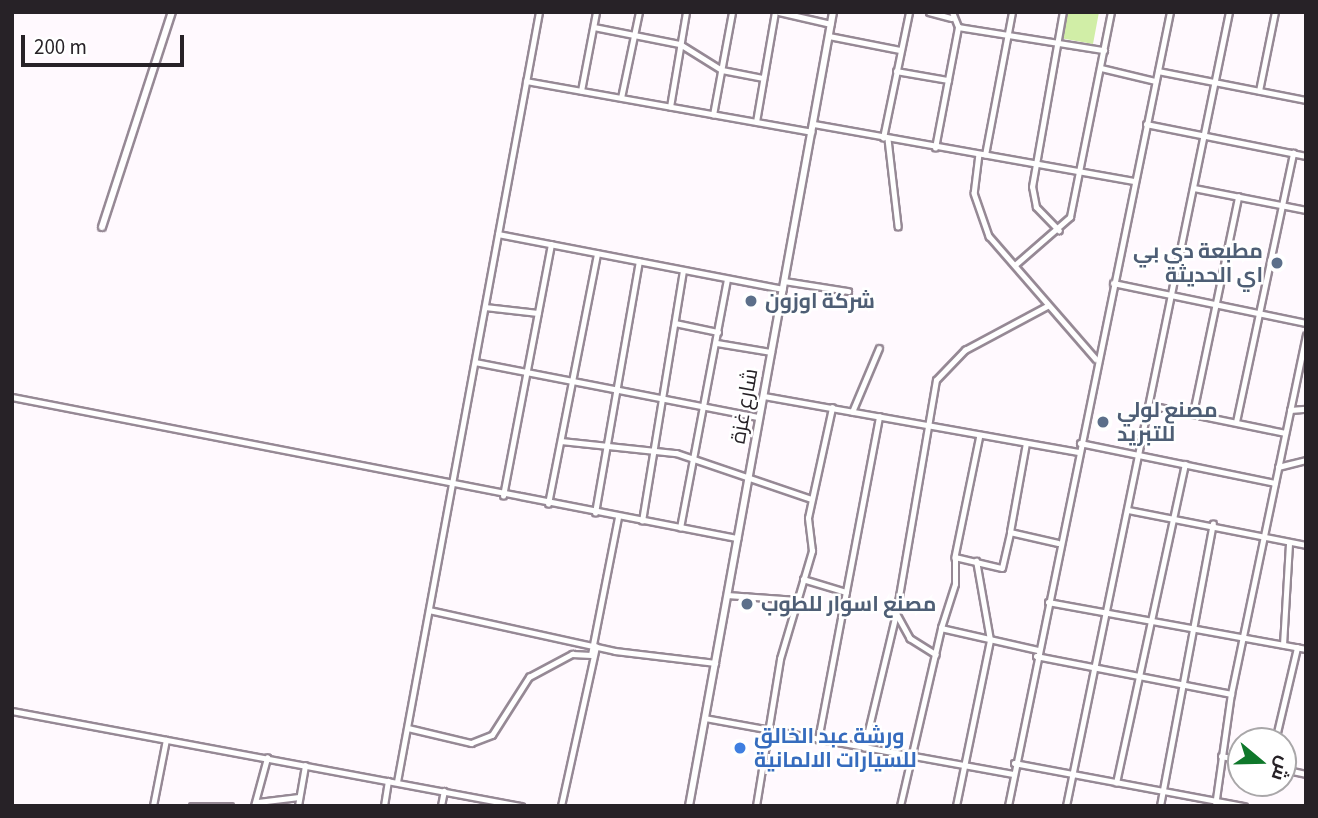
<!DOCTYPE html>
<html>
<head>
<meta charset="utf-8">
<style>
	body { margin:0 }
	#map { position:relative; width:1318px; height:818px; overflow:hidden; background:#fff9fe; font-family:"Source Sans 3",Cairo,sans-serif }
	div>[style] { position:absolute }
	[style*='--x'] { left:calc(var(--x)*1px); top:calc(var(--y)*1px); width:calc(var(--w)*1px); rotate:calc(var(--a)*1deg) }
	.green>* { inset:0; background:#d1eea7 }
	.roads { filter:drop-shadow(2px 0 #968995) drop-shadow(-2px 0 #968995) drop-shadow(0 2px #968995) drop-shadow(0 -2px #968995) }
	.street>* { height:4.5px; margin:-2.25px; padding:0 2.25px; transform-origin:2.25px; border-radius:2.25px; background:#fff }
	.secondary>* { height:6px; margin:-3px; padding:0 3px; transform-origin:3px; border-radius:3px; background:#fff }
	.dots>* { width:19px; height:19px; translate:-50% -50%; box-sizing:border-box; border:4px solid #fff; border-radius:50% }
	span { translate:-50% -50%; white-space:nowrap; text-align:center; line-height:1.15; -webkit-text-stroke:5px #fff; paint-order:stroke }
	.service-label { font-size:21px; color:#4e5e75; font-weight:700 }
	.right { translate:-100% -50%; text-align:right }
	.left { translate:0 -50%; text-align:left }
	.street-label { font-size:21px; color:#272227 }
	.shop-label { font-size:21px; color:#366cbe; font-weight:700 }
	.frame { position:absolute; inset:0; border:14px solid #272227; pointer-events:none }
	.north { position:absolute; left:1227px; top:727px; width:70px; height:70px; box-sizing:border-box; background:#fff; border:2px solid #a9a7a9; border-radius:50%; rotate:109deg; font-size:19px; font-weight:700; line-height:28px; text-align:center; color:#272227 }
	.north::after { content:''; display:block; margin:auto; width:24px; height:32px; background:#0f782b; clip-path:polygon(50% 0,100% 100%,50% 72%,0 100%) }
	.scale { position:absolute; left:21px; top:35px; width:163px; height:32px; box-sizing:border-box; border:4px solid #272227; border-top:0; padding-left:9px; font-size:21px; line-height:24px; white-space:nowrap; color:#272227; -webkit-text-stroke:5px #fff; paint-order:stroke }
</style>
</head>
<body>
<div id="map">
	<div class="green">
		<div style="clip-path:polygon(1065px 12px,1099px 12px,1093px 44px,1060px 38px)"></div>
	</div>
	<div class="roads">
		<div class="street">
			<div style="--x:779;--y:12;--w:53;--a:13"></div>
			<div style="--x:929;--y:12;--w:23;--a:15"></div>
			<div style="--x:594;--y:27;--w:88;--a:11.2"></div>
			<div style="--x:680;--y:44;--w:49;--a:31.8"></div>
			<div style="--x:722;--y:70;--w:42;--a:11"></div>
			<div style="--x:958;--y:27;--w:148;--a:9"></div>
			<div style="--x:829;--y:36;--w:72;--a:11.2"></div>
			<div style="--x:1101;--y:68;--w:56;--a:13.5"></div>
			<div style="--x:896;--y:71;--w:53;--a:9.8"></div>
			<div style="--x:1158;--y:71;--w:151;--a:11.1"></div>
			<div style="--x:526;--y:81;--w:290;--a:10.1"></div>
			<div style="--x:581;--y:91;--w:80;--a:-79.2"></div>
			<div style="--x:1259;--y:91;--w:81;--a:-78.6"></div>
			<div style="--x:621;--y:98;--w:88;--a:-78.2"></div>
			<div style="--x:670;--y:107;--w:96;--a:-80.4"></div>
			<div style="--x:713;--y:115;--w:105;--a:-79.5"></div>
			<div style="--x:756;--y:122;--w:112;--a:-80.2"></div>
			<div style="--x:814;--y:124;--w:326;--a:10.1"></div>
			<div style="--x:1146;--y:124;--w:163;--a:11.3"></div>
			<div style="--x:883;--y:138;--w:129;--a:-78.3"></div>
			<div style="--x:888;--y:139;--w:88;--a:83.4"></div>
			<div style="--x:935;--y:148;--w:123;--a:-79.2"></div>
			<div style="--x:958;--y:27;--w:16;--a:-112"></div>
			<div style="--x:979;--y:154;--w:39;--a:97"></div>
			<div style="--x:974;--y:193;--w:46;--a:70.8"></div>
			<div style="--x:989;--y:236;--w:163;--a:49"></div>
			<div style="--x:985;--y:155;--w:146;--a:-79.3"></div>
			<div style="--x:1194;--y:188;--w:114;--a:11.1"></div>
			<div style="--x:1059;--y:231;--w:33;--a:-134"></div>
			<div style="--x:1036;--y:207;--w:20;--a:-101"></div>
			<div style="--x:1032;--y:187;--w:178;--a:-80"></div>
			<div style="--x:498;--y:234;--w:290;--a:10.9"></div>
			<div style="--x:1015;--y:265;--w:73;--a:-41.1"></div>
			<div style="--x:1070;--y:217;--w:209;--a:-78.7"></div>
			<div style="--x:784;--y:281;--w:65;--a:8.9"></div>
			<div style="--x:1113;--y:283;--w:197;--a:11.7"></div>
			<div style="--x:485;--y:307;--w:53;--a:6.5"></div>
			<div style="--x:675;--y:323;--w:44;--a:11.8"></div>
			<div style="--x:717;--y:343;--w:55;--a:9.5"></div>
			<div style="--x:475;--y:362;--w:289;--a:11"></div>
			<div style="--x:764;--y:396;--w:319;--a:10.1"></div>
			<div style="--x:12;--y:397;--w:739;--a:11.01"></div>
			<div style="--x:1149;--y:405;--w:139;--a:11.6"></div>
			<div style="--x:1290;--y:410;--w:16;--a:-4"></div>
			<div style="--x:852;--y:412;--w:69;--a:-67.1"></div>
			<div style="--x:1193;--y:413;--w:221;--a:-78.2"></div>
			<div style="--x:1236;--y:422;--w:275;--a:-78"></div>
			<div style="--x:980;--y:435;--w:125;--a:101.6"></div>
			<div style="--x:955;--y:557;--w:48;--a:13.2"></div>
			<div style="--x:1002;--y:568;--w:37;--a:-77"></div>
			<div style="--x:1010;--y:532;--w:49;--a:12.9"></div>
			<div style="--x:561;--y:441;--w:116;--a:6"></div>
			<div style="--x:676;--y:453;--w:143;--a:18.8"></div>
			<div style="--x:1080;--y:443;--w:199;--a:11.6"></div>
			<div style="--x:1278;--y:467;--w:29;--a:-14"></div>
			<div style="--x:503;--y:496;--w:256;--a:-79.2"></div>
			<div style="--x:548;--y:504;--w:255;--a:-78.9"></div>
			<div style="--x:1128;--y:510;--w:181;--a:11.1"></div>
			<div style="--x:595;--y:513;--w:255;--a:-80.1"></div>
			<div style="--x:642;--y:521;--w:253;--a:-80.7"></div>
			<div style="--x:680;--y:528;--w:253;--a:-79.3"></div>
			<div style="--x:1010;--y:532;--w:90;--a:-79.8"></div>
			<div style="--x:803;--y:579;--w:45;--a:16.8"></div>
			<div style="--x:727;--y:595;--w:70;--a:4.1"></div>
			<div style="--x:1048;--y:602;--w:262;--a:10.3"></div>
			<div style="--x:429;--y:610;--w:190;--a:12.4"></div>
			<div style="--x:615;--y:651;--w:101;--a:6.8"></div>
			<div style="--x:941;--y:628;--w:46;--a:-72.3"></div>
			<div style="--x:955;--y:584;--w:27;--a:-90"></div>
			<div style="--x:1283;--y:645;--w:102;--a:-86.6"></div>
			<div style="--x:936;--y:655;--w:31;--a:-148"></div>
			<div style="--x:910;--y:639;--w:29;--a:-119"></div>
			<div style="--x:896;--y:614;--w:237;--a:-80.3"></div>
			<div style="--x:936;--y:380;--w:42;--a:-46"></div>
			<div style="--x:965;--y:350;--w:93;--a:-28.2"></div>
			<div style="--x:1036;--y:656;--w:199;--a:11"></div>
			<div style="--x:12;--y:711;--w:518;--a:10.57"></div>
			<div style="--x:705;--y:718;--w:312;--a:10.3"></div>
			<div style="--x:408;--y:728;--w:65;--a:13.4"></div>
			<div style="--x:471;--y:743;--w:22;--a:-21"></div>
			<div style="--x:492;--y:735;--w:69;--a:-57.5"></div>
			<div style="--x:529;--y:677;--w:49;--a:-28.1"></div>
			<div style="--x:572;--y:654;--w:19;--a:3"></div>
			<div style="--x:591;--y:655;--w:141;--a:-78.9"></div>
			<div style="--x:818;--y:740;--w:329;--a:-79.3"></div>
			<div style="--x:1275;--y:741;--w:96;--a:-76.7"></div>
			<div style="--x:864;--y:748;--w:138;--a:-76.6"></div>
			<div style="--x:1221;--y:756;--w:20;--a:11"></div>
			<div style="--x:1014;--y:763;--w:234;--a:10.6"></div>
			<div style="--x:1283;--y:769;--w:24;--a:12"></div>
			<div style="--x:397;--y:782;--w:783;--a:-79.55"></div>
			<div style="--x:1116;--y:783;--w:326;--a:-77.8"></div>
			<div style="--x:258;--y:802;--w:41;--a:-7"></div>
			<div style="--x:153;--y:806;--w:67;--a:-78.9"></div>
			<div style="--x:192;--y:806;--w:39;--a:0"></div>
			<div style="--x:254;--y:806;--w:50;--a:-74.8"></div>
			<div style="--x:298;--y:806;--w:41;--a:-80.1"></div>
			<div style="--x:384;--y:806;--w:25;--a:-81"></div>
			<div style="--x:441;--y:806;--w:15;--a:-79"></div>
			<div style="--x:561;--y:806;--w:163;--a:-77.6"></div>
			<div style="--x:756;--y:806;--w:149;--a:-80.7"></div>
			<div style="--x:780;--y:659;--w:113;--a:-73.5"></div>
			<div style="--x:812;--y:551;--w:33;--a:-97"></div>
			<div style="--x:808;--y:518;--w:113;--a:-77.7"></div>
			<div style="--x:900;--y:806;--w:183;--a:-77"></div>
			<div style="--x:941;--y:628;--w:99;--a:12.8"></div>
			<div style="--x:956;--y:806;--w:169;--a:-78.4"></div>
			<div style="--x:990;--y:640;--w:80;--a:-100"></div>
			<div style="--x:1008;--y:806;--w:810;--a:-78.47"></div>
			<div style="--x:1066;--y:806;--w:811;--a:-78.4"></div>
			<div style="--x:1160;--y:806;--w:287;--a:-79.4"></div>
			<div style="--x:1215;--y:806;--w:113;--a:-81.9"></div>
			<div style="--x:1231;--y:694;--w:366;--a:-78.2"></div>
		</div>
		<div class="secondary">
			<div style="--x:102;--y:227;--w:226;--a:-72"></div>
			<div style="--x:689;--y:806;--w:807;--a:-79.72"></div>
		</div>
	</div>
	<div class="dots">
		<div style="left:1277px;top:263px;background:#5c6f8a"></div>
		<div style="left:751px;top:301px;background:#5c6f8a"></div>
		<div style="left:1103px;top:422px;background:#5c6f8a"></div>
		<div style="left:747px;top:604px;background:#5c6f8a"></div>
		<div style="left:740px;top:748px;background:#3f7fe0"></div>
	</div>
	<div class="service-label">
		<span class="right" style="left:1263px;top:263px">مطبعة دي بي<br>اي الحديثة</span>
		<span class="left" style="left:765px;top:301px">شركة اوزون</span>
		<span class="left" style="left:1117px;top:422px">مصنع لولي<br>للتبريد</span>
		<span class="left" style="left:761px;top:604px">مصنع اسوار للطوب</span>
	</div>
	<div class="street-label">
		<span style="left:744px;top:406px;rotate:-80deg">شارع غزة</span>
	</div>
	<div class="shop-label">
		<span class="left" style="left:754px;top:748px">ورشة عبد الخالق<br>للسيارات الالمانية</span>
	</div>
	<div class="frame"></div>
	<div class="north">ش</div>
	<div class="scale">200 m</div>
</div>
</body>
</html>
